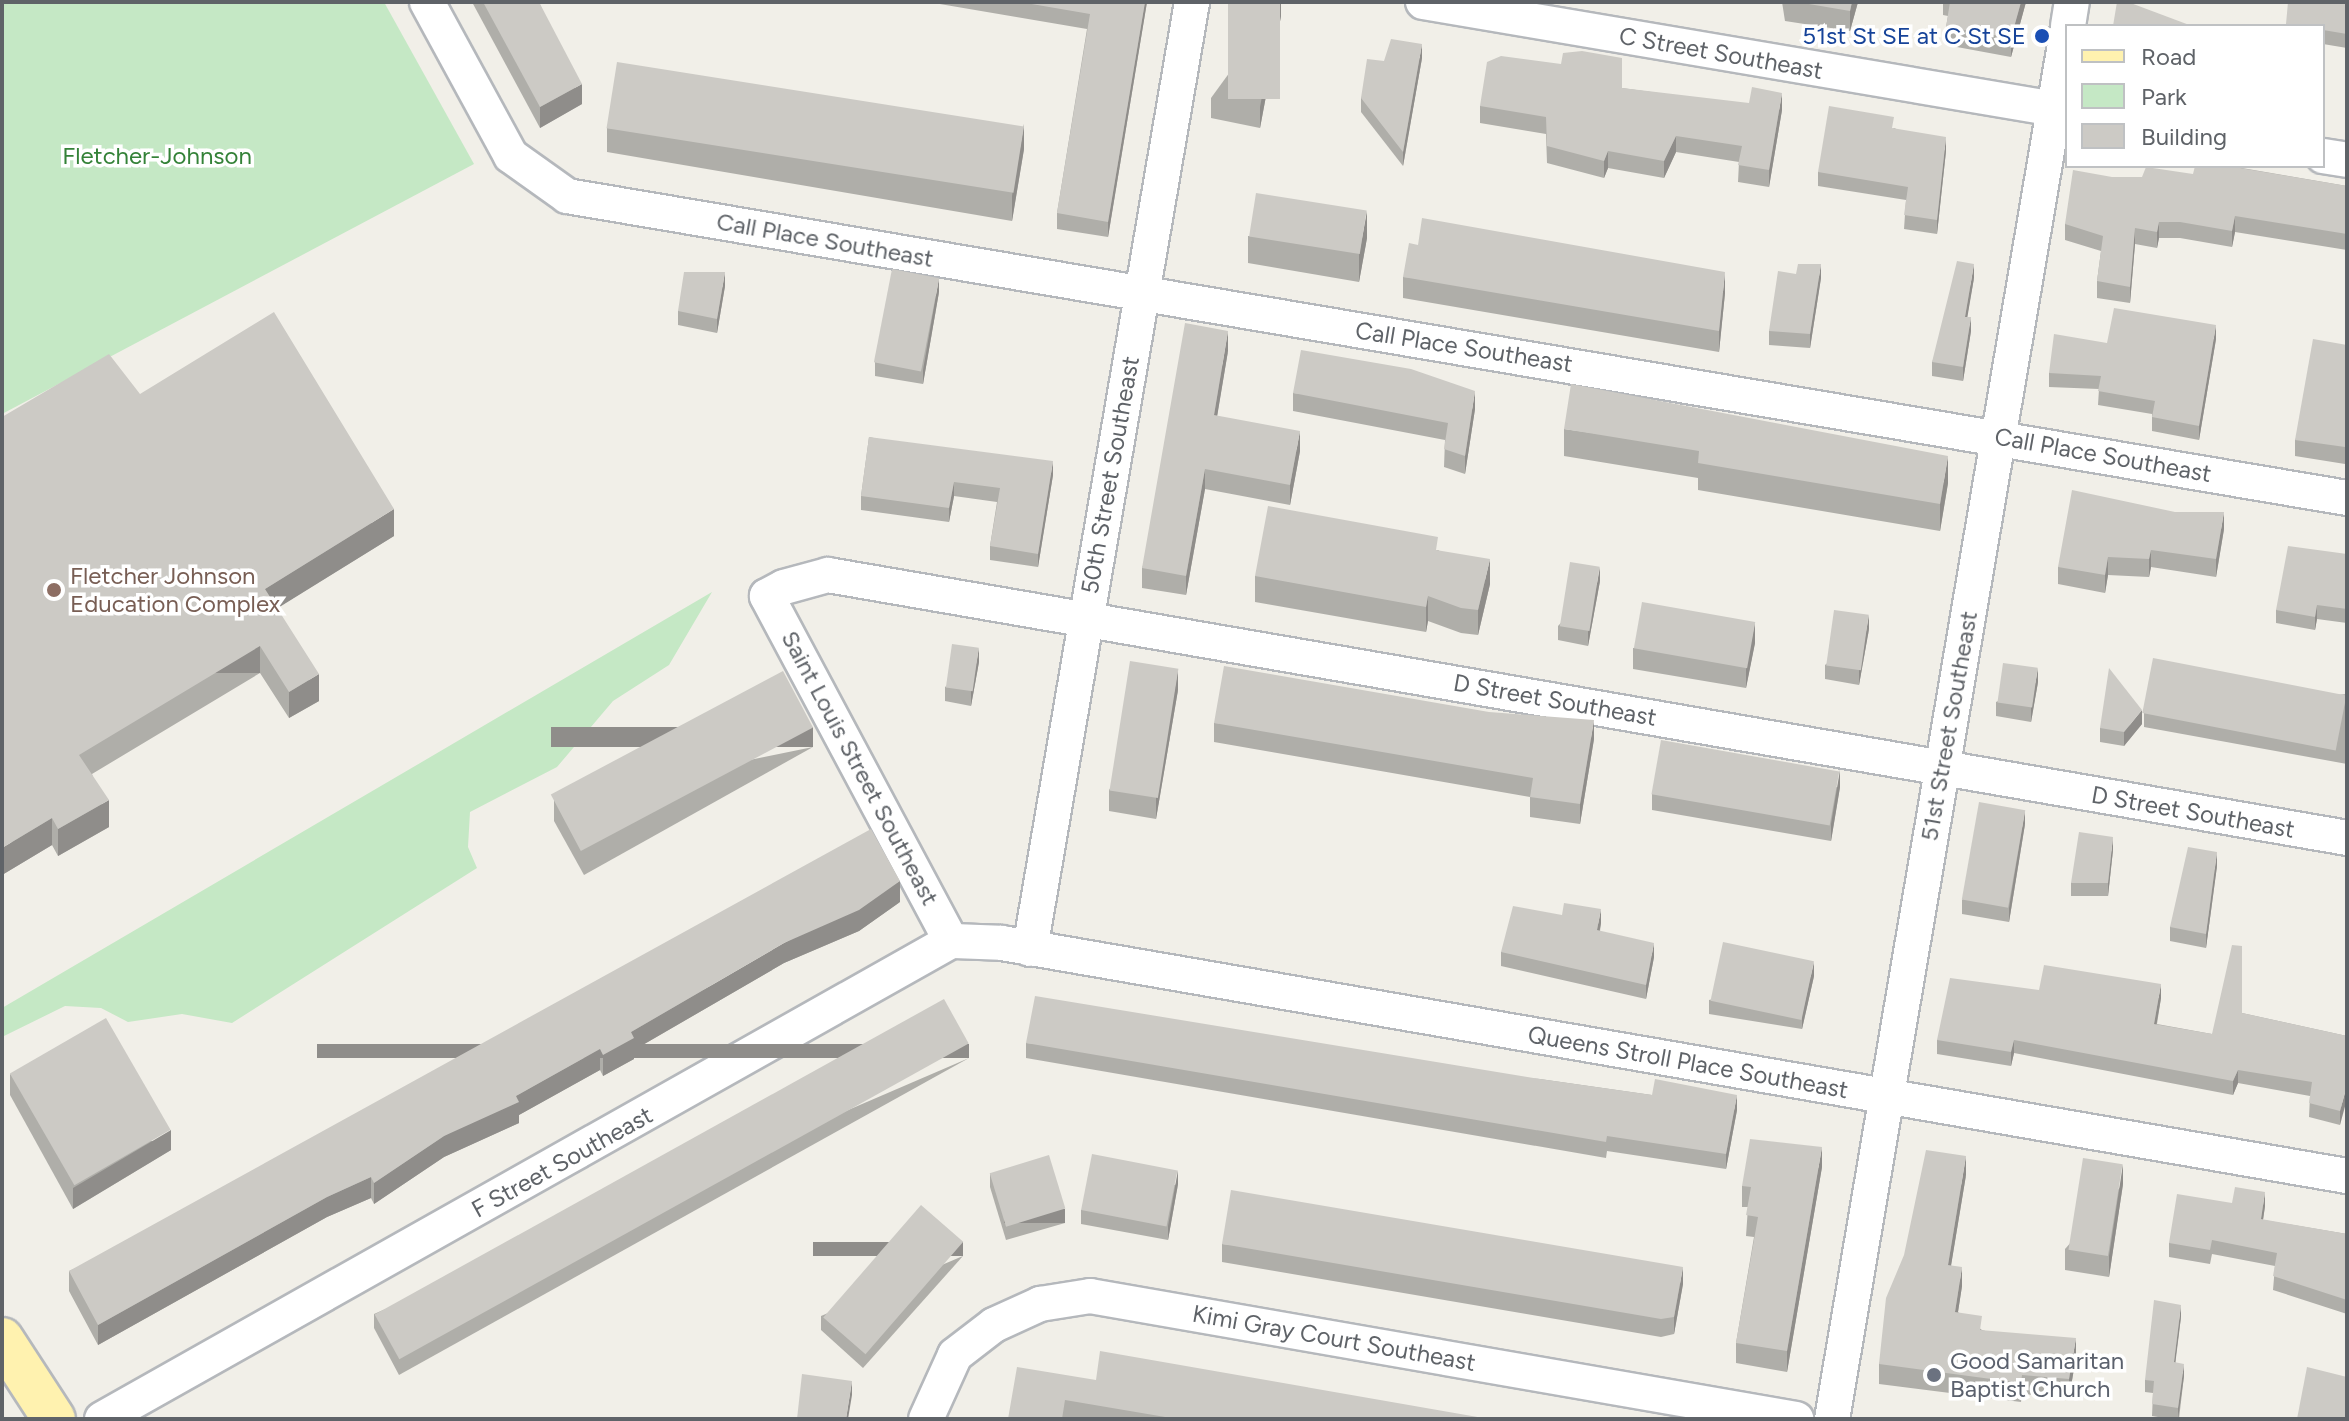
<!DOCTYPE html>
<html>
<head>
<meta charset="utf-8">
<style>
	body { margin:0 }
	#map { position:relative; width:2349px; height:1421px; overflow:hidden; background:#f1efe8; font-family:Figtree,sans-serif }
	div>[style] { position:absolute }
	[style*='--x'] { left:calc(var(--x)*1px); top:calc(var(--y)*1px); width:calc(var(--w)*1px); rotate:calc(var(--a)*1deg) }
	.green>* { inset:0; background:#c5e8c5 }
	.roads { filter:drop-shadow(2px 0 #b5b8bc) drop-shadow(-2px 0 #b5b8bc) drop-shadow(0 2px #b5b8bc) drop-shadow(0 -2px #b5b8bc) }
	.minor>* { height:34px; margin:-17px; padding:0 17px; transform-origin:17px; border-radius:17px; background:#fff }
	.major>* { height:42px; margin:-21px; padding:0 21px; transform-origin:21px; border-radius:21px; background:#fff2af }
	.wall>* { inset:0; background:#afaea9 }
	.shaded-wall>* { inset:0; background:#8f8d8a; transform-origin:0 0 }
	.building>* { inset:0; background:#cccac5; transform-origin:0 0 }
	.dots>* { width:22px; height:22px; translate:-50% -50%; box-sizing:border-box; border:4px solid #fff; border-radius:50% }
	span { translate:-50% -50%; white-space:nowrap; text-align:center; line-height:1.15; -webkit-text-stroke:7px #fff; paint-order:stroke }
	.transit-label { font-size:24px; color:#164399 }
	.right { translate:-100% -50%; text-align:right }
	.street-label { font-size:24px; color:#5f6368 }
	.park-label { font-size:24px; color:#348238 }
	.education-label { font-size:24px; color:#785e54 }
	.left { translate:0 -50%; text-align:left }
	.worship-label { font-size:24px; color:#5b616d }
	.frame { position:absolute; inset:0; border:4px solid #5f6368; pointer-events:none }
	.legend { position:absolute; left:2065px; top:24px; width:260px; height:144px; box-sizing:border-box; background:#fff; border:2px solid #bfc1c3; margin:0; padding:10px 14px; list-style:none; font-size:24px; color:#5f6368 }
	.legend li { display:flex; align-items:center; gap:16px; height:40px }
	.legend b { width:40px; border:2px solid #bfc1c3 }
</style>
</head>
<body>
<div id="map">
	<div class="green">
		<div style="clip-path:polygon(2px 2px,384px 2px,474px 164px,2px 414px)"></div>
		<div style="clip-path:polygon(712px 592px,669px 665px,613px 701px,557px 767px,470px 812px,468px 847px,477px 868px,232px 1023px,182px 1014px,128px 1022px,101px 1008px,65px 1006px,2px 1037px,2px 1008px)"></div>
	</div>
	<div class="roads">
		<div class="minor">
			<div style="--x:427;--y:2;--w:175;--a:61.4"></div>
			<div style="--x:511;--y:156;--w:69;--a:35.5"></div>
			<div style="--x:567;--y:196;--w:1805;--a:9.63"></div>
			<div style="--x:1423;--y:2;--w:653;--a:9.61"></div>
			<div style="--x:2068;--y:26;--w:24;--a:-81"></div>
			<div style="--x:2323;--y:156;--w:24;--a:9"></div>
			<div style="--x:951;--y:941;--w:391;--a:-118.1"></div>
			<div style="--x:767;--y:596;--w:19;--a:-28"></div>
			<div style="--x:784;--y:587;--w:46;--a:-15.3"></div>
			<div style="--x:828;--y:575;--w:1542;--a:9.82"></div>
			<div style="--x:1030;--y:949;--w:961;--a:-80.29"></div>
			<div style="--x:102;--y:1419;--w:974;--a:-29.38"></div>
			<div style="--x:951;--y:941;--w:51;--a:2.2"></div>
			<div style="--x:1002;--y:943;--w:1365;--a:9.83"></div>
			<div style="--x:926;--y:1419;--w:70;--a:-65.6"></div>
			<div style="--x:955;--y:1355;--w:49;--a:-37.6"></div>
			<div style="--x:994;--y:1325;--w:51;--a:-24.5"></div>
			<div style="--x:1040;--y:1304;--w:51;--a:-9.1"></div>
			<div style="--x:1090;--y:1296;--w:717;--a:9.88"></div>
			<div style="--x:1832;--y:1419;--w:1406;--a:-80.38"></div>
		</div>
		<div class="major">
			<div style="--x:2;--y:1339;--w:95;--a:57"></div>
		</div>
	</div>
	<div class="wall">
		<div style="clip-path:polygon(472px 2px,539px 2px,582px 104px,540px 128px)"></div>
		<div style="clip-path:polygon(928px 2px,1147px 2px,1108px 237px,1057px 229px,1057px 213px,1087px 29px)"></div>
		<div style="clip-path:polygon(1281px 2px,1281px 16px,1260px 128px,1211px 118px,1211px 98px)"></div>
		<div style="clip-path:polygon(1782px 2px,1858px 2px,1850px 31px,1785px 21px)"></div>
		<div style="clip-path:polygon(1943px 2px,2026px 2px,2011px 57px,1946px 45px,1946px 27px,1948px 16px,1943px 15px)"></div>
		<div style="clip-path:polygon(2347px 2px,2347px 48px,2323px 44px,2323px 26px,2286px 26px,2286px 24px)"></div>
		<div style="clip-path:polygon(1422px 58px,1403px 166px,1361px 112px,1361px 98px,1384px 61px)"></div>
		<div style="clip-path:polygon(1622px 88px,1782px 110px,1769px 187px,1738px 182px,1739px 162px,1676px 152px,1664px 178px,1608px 168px,1604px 178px,1547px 163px,1546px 134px,1480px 123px,1480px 106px)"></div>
		<div style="clip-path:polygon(607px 128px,1024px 149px,1012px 221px,607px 152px)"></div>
		<div style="clip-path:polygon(1894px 128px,1946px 151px,1937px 234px,1904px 229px,1906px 200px,1818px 186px,1818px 172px)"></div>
		<div style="clip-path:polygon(2242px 166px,2242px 168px,2347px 186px,2347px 250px,2235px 232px,2232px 247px,2180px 238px,2159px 238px,2157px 248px,2135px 244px,2130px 303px,2097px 298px,2097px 281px,2101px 251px,2065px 240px,2065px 224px,2112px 177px,2142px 177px,2193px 174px)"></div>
		<div style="clip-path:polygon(1248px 236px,1367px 238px,1359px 282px,1248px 263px)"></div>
		<div style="clip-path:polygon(1796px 274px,1821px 278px,1810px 348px,1769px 345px,1769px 331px)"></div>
		<div style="clip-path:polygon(1403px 277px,1725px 293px,1719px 352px,1403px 298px)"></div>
		<div style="clip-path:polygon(1974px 278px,1967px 317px,1971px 331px,1963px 381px,1932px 376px,1932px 362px)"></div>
		<div style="clip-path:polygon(725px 286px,717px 333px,678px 325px,678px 311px)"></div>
		<div style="clip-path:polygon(939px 292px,923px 384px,875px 376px,875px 362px)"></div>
		<div style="clip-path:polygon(2216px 339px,2199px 440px,2152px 431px,2152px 414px,2098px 405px,2099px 389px,2049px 387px,2049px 373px,2107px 343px)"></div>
		<div style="clip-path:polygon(2347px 345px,2347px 452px,2345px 464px,2295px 456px,2295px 440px)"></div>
		<div style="clip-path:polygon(1228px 351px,1217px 416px,1300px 451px,1290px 505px,1205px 489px,1186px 595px,1142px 588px,1142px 568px)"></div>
		<div style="clip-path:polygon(1293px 393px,1475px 409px,1465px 474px,1444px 467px,1445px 440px,1293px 411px)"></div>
		<div style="clip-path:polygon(140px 394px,394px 536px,277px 608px,319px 701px,289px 718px,260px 673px,92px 774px,109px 827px,58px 856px,52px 845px,2px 875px)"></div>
		<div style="clip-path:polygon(1564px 429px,1948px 483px,1940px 531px,1698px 490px,1698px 478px,1564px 456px)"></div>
		<div style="clip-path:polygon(869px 437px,1053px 475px,1038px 567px,990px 560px,990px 546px,997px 502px,954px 496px,949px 522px,861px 510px,861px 496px)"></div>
		<div style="clip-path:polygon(2224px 529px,2216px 577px,2151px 567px,2149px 577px,2108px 575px,2105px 593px,2058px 584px,2058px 567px)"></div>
		<div style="clip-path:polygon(1438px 550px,1490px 584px,1478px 635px,1461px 633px,1428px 621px,1426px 632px,1255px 602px,1255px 576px)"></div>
		<div style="clip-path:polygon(2347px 554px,2347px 623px,2317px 619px,2315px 630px,2276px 623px,2276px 610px)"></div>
		<div style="clip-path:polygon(1600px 581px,1588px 646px,1558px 640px,1558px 626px)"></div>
		<div style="clip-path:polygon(1869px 629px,1859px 685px,1825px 679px,1825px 665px)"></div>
		<div style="clip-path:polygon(1755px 643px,1746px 688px,1633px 669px,1633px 648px)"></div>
		<div style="clip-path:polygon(979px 662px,971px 706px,945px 701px,945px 687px)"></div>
		<div style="clip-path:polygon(2038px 682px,2031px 722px,1996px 716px,1996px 702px)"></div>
		<div style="clip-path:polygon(1178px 690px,1156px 819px,1109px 811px,1109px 790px)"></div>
		<div style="clip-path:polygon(2347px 694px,2347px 764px,2144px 727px,2144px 713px)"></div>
		<div style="clip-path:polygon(1214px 723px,1594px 739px,1580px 824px,1530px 817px,1530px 797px,1214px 742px)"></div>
		<div style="clip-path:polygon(2142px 724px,2124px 746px,2100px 742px,2100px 728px)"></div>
		<div style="clip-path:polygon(813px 747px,584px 875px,554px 821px,554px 800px)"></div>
		<div style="clip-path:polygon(1840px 787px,1831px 841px,1652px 810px,1652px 794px)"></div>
		<div style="clip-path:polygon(2025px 824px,2009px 922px,1962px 914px,1962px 900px)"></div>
		<div style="clip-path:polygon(2113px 850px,2108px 896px,2071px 896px,2071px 883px)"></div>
		<div style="clip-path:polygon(2217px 866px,2206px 948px,2170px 941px,2170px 927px)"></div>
		<div style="clip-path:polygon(900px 902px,859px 931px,784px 963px,634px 1050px,634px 1059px,603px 1076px,600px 1070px,519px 1115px,519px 1123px,444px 1157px,374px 1204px,371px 1198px,327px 1217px,98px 1345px,69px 1291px,69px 1271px)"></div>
		<div style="clip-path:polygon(1601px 923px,1600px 931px,1654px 957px,1646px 999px,1501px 966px,1501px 952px)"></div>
		<div style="clip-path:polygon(1814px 976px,1802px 1029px,1709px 1014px,1709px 1000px)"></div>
		<div style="clip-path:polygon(2039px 990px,2161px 998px,2157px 1024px,2212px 1034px,2242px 1013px,2347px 1036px,2340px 1125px,2309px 1117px,2310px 1096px,2238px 1083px,2233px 1095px,2014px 1053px,2011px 1066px,1937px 1054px,1937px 1040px)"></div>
		<div style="clip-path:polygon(1026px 1043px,1540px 1079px,1652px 1095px,1737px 1110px,1726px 1169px,1607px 1151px,1606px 1158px,1026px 1058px)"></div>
		<div style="clip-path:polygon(969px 1058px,399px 1375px,374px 1328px,374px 1314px)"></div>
		<div style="clip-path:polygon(10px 1074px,171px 1150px,73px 1209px,10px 1095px)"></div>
		<div style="clip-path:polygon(1822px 1167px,1787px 1372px,1736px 1363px,1736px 1343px,1754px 1237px,1746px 1236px,1748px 1207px,1742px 1207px,1742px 1186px)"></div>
		<div style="clip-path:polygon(990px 1173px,1065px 1223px,1006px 1240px,990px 1187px)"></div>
		<div style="clip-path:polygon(1966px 1175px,1951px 1265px,1962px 1286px,1958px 1312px,1982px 1330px,2076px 1357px,2069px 1398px,2022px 1394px,2021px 1402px,1879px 1384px,1879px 1364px)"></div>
		<div style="clip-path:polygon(1178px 1184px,1168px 1240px,1081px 1224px,1081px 1210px)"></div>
		<div style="clip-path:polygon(2123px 1184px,2109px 1277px,2065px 1270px,2065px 1249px)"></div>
		<div style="clip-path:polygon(2232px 1203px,2265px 1206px,2263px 1220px,2347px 1234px,2347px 1314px,2273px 1290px,2275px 1266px,2212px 1254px,2210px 1264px,2169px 1257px,2169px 1243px)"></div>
		<div style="clip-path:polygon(1222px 1244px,1683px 1284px,1674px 1334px,1661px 1337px,1222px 1262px)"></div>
		<div style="clip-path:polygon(963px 1256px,863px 1368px,821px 1330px,821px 1316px)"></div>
		<div style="clip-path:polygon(2181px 1317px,2175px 1362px,2184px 1376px,2179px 1419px,2170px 1419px,2152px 1416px,2153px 1393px,2145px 1392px,2145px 1380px)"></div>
		<div style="clip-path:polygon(1096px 1380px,1489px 1419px,1078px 1419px,1065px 1417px,1065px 1419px,1008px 1419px)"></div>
	</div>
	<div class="shaded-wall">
		<div style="clip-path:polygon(1145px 2px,1147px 2px,1108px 237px,1108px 222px)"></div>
		<div style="clip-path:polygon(1280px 2px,1281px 2px,1281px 16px,1260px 128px,1260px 107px)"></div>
		<div style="clip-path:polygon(1852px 2px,1858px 2px,1850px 31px,1850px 11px)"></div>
		<div style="clip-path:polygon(2021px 2px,2026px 2px,2011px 57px,2011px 38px)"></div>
		<div style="clip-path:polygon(1422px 44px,1422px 58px,1403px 166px,1403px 152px)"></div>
		<div style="clip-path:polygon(582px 84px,582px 104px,540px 128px,540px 107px)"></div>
		<div style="clip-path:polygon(1782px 93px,1782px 110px,1769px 187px,1769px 170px)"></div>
		<div style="clip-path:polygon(1024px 124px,1024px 149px,1012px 221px,1012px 196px)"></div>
		<div style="clip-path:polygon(1676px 136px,1676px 152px,1664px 178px,1664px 161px)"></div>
		<div style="clip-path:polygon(1946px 137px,1946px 151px,1937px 234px,1937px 220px)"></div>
		<div style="clip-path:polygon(1608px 151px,1608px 168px,1604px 178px,1604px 161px)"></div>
		<div style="clip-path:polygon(1367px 211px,1367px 238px,1359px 282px,1359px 255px)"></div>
		<div style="clip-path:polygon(2235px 216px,2235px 232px,2232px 247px,2232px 231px)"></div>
		<div style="clip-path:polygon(2159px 222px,2159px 238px,2157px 248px,2157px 232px)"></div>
		<div style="clip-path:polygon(2135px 228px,2135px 244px,2130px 303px,2130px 287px)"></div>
		<div style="clip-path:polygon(1821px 264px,1821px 278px,1810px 348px,1810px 334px)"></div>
		<div style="clip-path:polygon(1974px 264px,1974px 278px,1965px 331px,1965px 317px)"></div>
		<div style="clip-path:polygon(725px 272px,725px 286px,717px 333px,717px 319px)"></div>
		<div style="clip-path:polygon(1725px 272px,1725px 293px,1719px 352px,1719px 331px)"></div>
		<div style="clip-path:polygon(939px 278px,939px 292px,923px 384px,923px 370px)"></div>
		<div style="clip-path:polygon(1971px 317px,1971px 331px,1963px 381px,1963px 367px)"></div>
		<div style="clip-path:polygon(2216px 325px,2216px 339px,2199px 440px,2199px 426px)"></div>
		<div style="clip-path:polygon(1228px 331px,1228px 351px,1214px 435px,1214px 415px)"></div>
		<div style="clip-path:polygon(1475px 391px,1475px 409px,1465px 474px,1465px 456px)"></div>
		<div style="clip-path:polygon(1300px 431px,1300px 451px,1290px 505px,1290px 485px)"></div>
		<div style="clip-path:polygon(2347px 436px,2347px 452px,2345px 464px,2345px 447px)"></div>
		<div style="clip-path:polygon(1948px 456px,1948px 483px,1940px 531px,1940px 504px)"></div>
		<div style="clip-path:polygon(1053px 461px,1053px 475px,1038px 567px,1038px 554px)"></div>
		<div style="clip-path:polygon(1205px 469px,1205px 489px,1186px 595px,1186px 576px)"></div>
		<div style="clip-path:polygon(954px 482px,954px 496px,949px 522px,949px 508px)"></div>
		<div style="clip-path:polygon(394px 509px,394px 536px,265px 616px,265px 589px)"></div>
		<div style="clip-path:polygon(2224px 512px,2224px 529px,2216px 577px,2216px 559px)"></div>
		<div style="clip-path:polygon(2151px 550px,2151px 567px,2149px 577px,2149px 559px)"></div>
		<div style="clip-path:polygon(2108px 557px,2108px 575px,2105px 593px,2105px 575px)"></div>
		<div style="clip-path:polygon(1490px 559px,1490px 584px,1478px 635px,1478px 610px)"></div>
		<div style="clip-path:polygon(1600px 567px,1600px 581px,1588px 646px,1588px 632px)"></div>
		<div style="clip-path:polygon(1428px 596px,1428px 621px,1426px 632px,1426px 607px)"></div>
		<div style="clip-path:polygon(2317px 605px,2317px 619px,2315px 630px,2315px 617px)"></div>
		<div style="clip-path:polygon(1869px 615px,1869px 629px,1859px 685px,1859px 671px)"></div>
		<div style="clip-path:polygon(1755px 622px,1755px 643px,1746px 688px,1746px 667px)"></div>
		<div style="left:260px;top:646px;width:27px;height:211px;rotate:90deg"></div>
		<div style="clip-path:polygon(979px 648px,979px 662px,971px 706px,971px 692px)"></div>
		<div style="clip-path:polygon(2038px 668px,2038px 682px,2031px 722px,2031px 708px)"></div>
		<div style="clip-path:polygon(1178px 669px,1178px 690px,1156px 819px,1156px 798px)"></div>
		<div style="clip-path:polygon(319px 674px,319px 701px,289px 718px,289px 692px)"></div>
		<div style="clip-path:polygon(2142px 710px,2142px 724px,2124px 746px,2124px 732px)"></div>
		<div style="clip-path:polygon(1594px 720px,1594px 739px,1580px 824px,1580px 804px)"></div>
		<div style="left:813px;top:727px;width:20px;height:262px;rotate:90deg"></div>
		<div style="clip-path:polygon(1840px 770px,1840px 787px,1831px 841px,1831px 824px)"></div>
		<div style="clip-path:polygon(109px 800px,109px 827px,58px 856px,58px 829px)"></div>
		<div style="clip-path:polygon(2025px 810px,2025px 824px,2009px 922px,2009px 908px)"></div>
		<div style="clip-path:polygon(52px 818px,52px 845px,2px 875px,2px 848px)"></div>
		<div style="clip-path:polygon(2113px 837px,2113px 850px,2108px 896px,2108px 883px)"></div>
		<div style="clip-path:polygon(2217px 852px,2217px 866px,2206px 948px,2206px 934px)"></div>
		<div style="clip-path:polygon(900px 881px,900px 902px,859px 931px,784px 963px,634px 1050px,634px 1059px,603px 1076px,603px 1055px,631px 1032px,784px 943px)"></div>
		<div style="clip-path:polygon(1601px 909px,1601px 923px,1597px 944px,1597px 930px)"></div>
		<div style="clip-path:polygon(1654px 943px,1654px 957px,1646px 999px,1646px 985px)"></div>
		<div style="clip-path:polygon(1814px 962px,1814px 976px,1802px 1029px,1802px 1015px)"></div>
		<div style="clip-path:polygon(2161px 984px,2161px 998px,2154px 1038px,2154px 1024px)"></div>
		<div style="clip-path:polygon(2014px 1040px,2014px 1053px,2011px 1066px,2011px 1052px)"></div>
		<div style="left:969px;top:1044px;width:14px;height:652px;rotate:90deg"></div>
		<div style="clip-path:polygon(600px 1049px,600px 1070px,519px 1115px,519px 1123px,444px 1157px,374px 1204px,374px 1183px,444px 1136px)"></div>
		<div style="clip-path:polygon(2238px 1070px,2238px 1083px,2233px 1095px,2233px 1081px)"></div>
		<div style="clip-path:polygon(2347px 1085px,2347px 1099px,2340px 1125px,2340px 1111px)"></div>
		<div style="clip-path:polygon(1737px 1095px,1737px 1110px,1726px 1169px,1726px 1154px)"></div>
		<div style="clip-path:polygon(171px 1130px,171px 1150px,73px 1209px,73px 1188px)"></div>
		<div style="clip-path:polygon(1822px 1147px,1822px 1167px,1787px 1372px,1787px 1351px)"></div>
		<div style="clip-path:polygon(1966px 1156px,1966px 1175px,1948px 1284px,1948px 1265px)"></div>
		<div style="clip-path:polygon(2123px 1164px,2123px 1184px,2109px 1277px,2109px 1256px)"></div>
		<div style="clip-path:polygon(1178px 1170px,1178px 1184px,1168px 1240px,1168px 1226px)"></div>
		<div style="clip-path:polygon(371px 1177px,371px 1198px,327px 1217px,98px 1345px,98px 1325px,327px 1197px)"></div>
		<div style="clip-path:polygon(2265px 1192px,2265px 1206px,2261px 1233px,2261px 1219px)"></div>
		<div style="left:1065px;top:1209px;width:14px;height:61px;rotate:90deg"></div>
		<div style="left:963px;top:1242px;width:14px;height:150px;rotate:90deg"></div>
		<div style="clip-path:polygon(1683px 1267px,1683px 1284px,1674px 1334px,1674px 1317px)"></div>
		<div style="clip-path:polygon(1962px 1267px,1962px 1286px,1955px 1331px,1955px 1312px)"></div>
		<div style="clip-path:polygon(2181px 1305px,2181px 1317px,2174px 1374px,2174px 1362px)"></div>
		<div style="clip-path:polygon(2076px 1338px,2076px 1357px,2069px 1398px,2069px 1379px)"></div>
		<div style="clip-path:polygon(2184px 1364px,2184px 1376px,2178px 1419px,2178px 1408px)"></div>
		<div style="clip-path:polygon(852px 1381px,852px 1395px,848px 1419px,846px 1419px)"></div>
	</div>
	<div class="building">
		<div style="clip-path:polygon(483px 2px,539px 2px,582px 84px,540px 107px)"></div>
		<div style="clip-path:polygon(1020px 2px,1145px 2px,1108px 222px,1057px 213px,1090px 14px)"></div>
		<div style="left:1228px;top:2px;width:52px;height:97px"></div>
		<div style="clip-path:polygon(1797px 2px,1852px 2px,1850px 11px)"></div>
		<div style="clip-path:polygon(1950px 2px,2021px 2px,2011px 38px,1946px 27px)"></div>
		<div style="clip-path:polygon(2117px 2px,2128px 2px,2192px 26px,2113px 26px)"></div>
		<div style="clip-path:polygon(2288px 2px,2347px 2px,2347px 34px,2323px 30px,2323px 26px,2295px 26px,2286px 24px)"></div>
		<div style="clip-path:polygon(1391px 39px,1422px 44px,1403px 152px,1361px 98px,1367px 59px,1384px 61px)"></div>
		<div style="clip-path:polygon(1582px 51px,1622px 58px,1622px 88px,1749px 103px,1752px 87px,1782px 93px,1769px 170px,1738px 165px,1742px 146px,1676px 136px,1664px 161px,1608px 151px,1604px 161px,1547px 146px,1546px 117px,1480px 106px,1487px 62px,1501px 56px,1561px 64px,1563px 53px)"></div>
		<div style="left:617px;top:62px;width:412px;height:67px;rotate:9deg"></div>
		<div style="clip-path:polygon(1829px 106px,1894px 117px,1892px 128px,1946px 137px,1937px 220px,1904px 215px,1908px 187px,1818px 172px)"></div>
		<div style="clip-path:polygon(2195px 166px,2240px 166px,2240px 168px,2347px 186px,2347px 234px,2235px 216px,2232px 231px,2180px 222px,2159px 222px,2157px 232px,2135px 228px,2130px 287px,2097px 281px,2103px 236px,2065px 224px,2073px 170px,2112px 177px,2142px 177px,2146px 167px,2193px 174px)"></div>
		<div style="left:1256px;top:193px;width:112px;height:44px;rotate:9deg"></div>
		<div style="clip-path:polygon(1422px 218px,1725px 272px,1719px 331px,1403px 277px,1409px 243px,1418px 245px)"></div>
		<div style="clip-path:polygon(1957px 261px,1974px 264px,1965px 317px,1971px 317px,1963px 367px,1932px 362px)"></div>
		<div style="clip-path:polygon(1798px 264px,1821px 264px,1810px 334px,1769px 331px,1778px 271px,1796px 274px)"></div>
		<div style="left:892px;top:269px;width:48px;height:95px;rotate:11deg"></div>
		<div style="clip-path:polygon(684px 272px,725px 272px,717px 319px,678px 311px)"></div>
		<div style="clip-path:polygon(2114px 308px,2216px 325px,2199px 426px,2152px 417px,2155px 401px,2098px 391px,2101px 376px,2049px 373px,2054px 334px,2107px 343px)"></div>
		<div style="clip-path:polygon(274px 312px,394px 509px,265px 589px,319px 674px,289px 692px,260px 646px,79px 755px,109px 800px,58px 829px,52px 818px,2px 848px,2px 417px,109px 354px,140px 394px)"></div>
		<div style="clip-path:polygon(1185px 323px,1228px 331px,1214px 415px,1300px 431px,1290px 485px,1205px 469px,1186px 576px,1142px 568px)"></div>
		<div style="clip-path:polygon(2313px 339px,2347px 345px,2347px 436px,2345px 447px,2295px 440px)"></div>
		<div style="clip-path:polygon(1301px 350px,1411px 369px,1475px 391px,1465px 456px,1444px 449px,1448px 423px,1293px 393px)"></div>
		<div style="clip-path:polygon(1571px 384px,1948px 456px,1940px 504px,1698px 463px,1699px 451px,1564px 429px)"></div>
		<div style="clip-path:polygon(869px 437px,1053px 461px,1038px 554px,990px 546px,1000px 488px,954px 482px,949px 508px,861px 496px)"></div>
		<div style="clip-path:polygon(2072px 490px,2175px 512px,2224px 512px,2216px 559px,2151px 550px,2149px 559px,2108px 557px,2105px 575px,2058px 567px)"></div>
		<div style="clip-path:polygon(1268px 506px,1438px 537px,1436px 550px,1490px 559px,1478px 610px,1461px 608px,1428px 596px,1426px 607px,1255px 576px)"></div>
		<div style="clip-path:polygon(2288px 546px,2347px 554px,2347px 609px,2317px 605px,2315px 617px,2276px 610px)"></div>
		<div style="left:1570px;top:562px;width:30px;height:65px;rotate:9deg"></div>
		<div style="left:1642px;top:602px;width:115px;height:47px;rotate:10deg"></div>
		<div style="left:1834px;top:610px;width:35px;height:56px;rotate:8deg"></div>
		<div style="left:952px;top:644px;width:27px;height:44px;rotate:8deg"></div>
		<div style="left:2153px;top:658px;width:197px;height:56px;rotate:11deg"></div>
		<div style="left:1130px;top:661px;width:49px;height:131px;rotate:9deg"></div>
		<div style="left:2003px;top:663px;width:35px;height:40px;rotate:8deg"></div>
		<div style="clip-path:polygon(1224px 666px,1489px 712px,1594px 720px,1580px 804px,1530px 797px,1533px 778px,1214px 723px)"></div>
		<div style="clip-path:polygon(2109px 668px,2142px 710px,2124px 732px,2100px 728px)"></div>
		<div style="left:783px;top:671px;width:64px;height:263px;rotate:62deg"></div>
		<div style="left:1661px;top:740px;width:181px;height:55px;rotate:10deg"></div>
		<div style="left:1979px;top:802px;width:47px;height:99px;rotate:10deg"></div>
		<div style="clip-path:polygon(871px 829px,900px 881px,859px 910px,784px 943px,631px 1032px,634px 1038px,603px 1055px,600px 1049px,516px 1096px,519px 1102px,444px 1136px,374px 1183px,371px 1177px,327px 1197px,98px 1325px,69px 1271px)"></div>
		<div style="clip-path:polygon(2079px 832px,2113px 837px,2108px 883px,2071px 883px)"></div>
		<div style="clip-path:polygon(2188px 847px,2217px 852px,2206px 934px,2170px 927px)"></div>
		<div style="clip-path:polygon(1564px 903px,1601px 909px,1597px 930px,1654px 943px,1646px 985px,1501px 952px,1513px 906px,1562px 915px)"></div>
		<div style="left:1723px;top:942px;width:93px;height:60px;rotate:12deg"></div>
		<div style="clip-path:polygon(2232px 945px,2242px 946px,2242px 1013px,2347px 1036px,2347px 1085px,2340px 1111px,2309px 1103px,2312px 1082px,2238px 1070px,2233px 1081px,2014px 1040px,2011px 1052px,1937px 1040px,1950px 978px,2039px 990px,2044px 965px,2161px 984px,2154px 1024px,2212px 1034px)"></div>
		<div style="clip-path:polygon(1035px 996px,1540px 1079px,1652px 1095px,1655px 1079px,1737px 1095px,1726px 1154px,1607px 1136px,1606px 1142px,1026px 1043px)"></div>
		<div style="left:944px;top:999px;width:51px;height:651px;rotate:61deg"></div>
		<div style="left:106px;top:1018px;width:129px;height:111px;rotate:60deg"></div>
		<div style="clip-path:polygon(1750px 1139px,1822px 1147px,1787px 1351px,1736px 1343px,1758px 1217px,1746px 1215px,1751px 1187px,1742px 1186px)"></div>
		<div style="clip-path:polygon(1926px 1150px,1966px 1156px,1948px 1265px,1962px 1267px,1955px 1312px,1982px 1316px,1980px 1330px,2076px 1338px,2069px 1379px,2022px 1375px,2021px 1383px,1879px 1364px,1886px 1298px,1904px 1255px)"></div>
		<div style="left:1092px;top:1154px;width:87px;height:57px;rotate:11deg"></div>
		<div style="left:1049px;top:1155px;width:56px;height:62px;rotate:73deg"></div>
		<div style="left:2083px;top:1158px;width:40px;height:93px;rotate:9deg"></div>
		<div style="clip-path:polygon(2235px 1187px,2265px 1192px,2261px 1219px,2347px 1234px,2347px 1300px,2273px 1276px,2277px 1253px,2212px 1240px,2210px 1250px,2169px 1243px,2177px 1194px,2232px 1203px)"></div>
		<div style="clip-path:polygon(1231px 1190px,1683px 1267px,1674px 1317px,1661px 1319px,1222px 1244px)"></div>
		<div style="left:921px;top:1205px;width:56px;height:149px;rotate:41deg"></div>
		<div style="clip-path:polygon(2154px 1300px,2181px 1305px,2174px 1362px,2184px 1364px,2178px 1408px,2152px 1404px,2154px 1381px,2145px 1380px)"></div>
		<div style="clip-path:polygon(1100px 1351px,1489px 1419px,1177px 1419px,1065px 1400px,1062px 1419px,1008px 1419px,1017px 1367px,1096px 1380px)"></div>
		<div style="clip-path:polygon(2307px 1367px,2347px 1377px,2347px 1419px,2297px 1419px)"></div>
		<div style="clip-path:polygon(802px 1374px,852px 1381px,846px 1419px,797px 1419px)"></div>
	</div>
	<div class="dots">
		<div style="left:2042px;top:36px;background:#1a4fb4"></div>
		<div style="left:54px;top:590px;background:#8d6e63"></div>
		<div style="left:1934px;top:1375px;background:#6b7280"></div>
	</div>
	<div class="transit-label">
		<span class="right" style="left:2026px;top:36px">51st St SE at C St SE</span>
	</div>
	<div class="street-label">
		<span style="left:1721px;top:53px;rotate:10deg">C Street Southeast</span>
		<span style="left:825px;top:240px;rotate:10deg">Call Place Southeast</span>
		<span style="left:1464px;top:347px;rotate:9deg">Call Place Southeast</span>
		<span style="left:2103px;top:455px;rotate:10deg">Call Place Southeast</span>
		<span style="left:1110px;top:475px;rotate:-80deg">50th Street Southeast</span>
		<span style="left:1555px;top:700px;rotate:10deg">D Street Southeast</span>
		<span style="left:1949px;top:726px;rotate:-80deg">51st Street Southeast</span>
		<span style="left:860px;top:768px;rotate:62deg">Saint Louis Street Southeast</span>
		<span style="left:2193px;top:812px;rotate:10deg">D Street Southeast</span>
		<span style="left:1688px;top:1062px;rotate:10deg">Queens Stroll Place Southeast</span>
		<span style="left:562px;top:1162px;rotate:-29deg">F Street Southeast</span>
		<span style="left:1334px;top:1338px;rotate:10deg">Kimi Gray Court Southeast</span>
	</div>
	<div class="park-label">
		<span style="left:157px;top:156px">Fletcher-Johnson</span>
	</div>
	<div class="education-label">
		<span class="left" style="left:70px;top:590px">Fletcher Johnson<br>Education Complex</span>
	</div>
	<div class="worship-label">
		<span class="left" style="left:1950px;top:1375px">Good Samaritan<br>Baptist Church</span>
	</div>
	<div class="frame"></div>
	<ul class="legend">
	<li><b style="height:10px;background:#fff2af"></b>Road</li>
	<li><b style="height:22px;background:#c5e8c5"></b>Park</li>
	<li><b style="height:22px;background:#cccac5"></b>Building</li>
	</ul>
</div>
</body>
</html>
